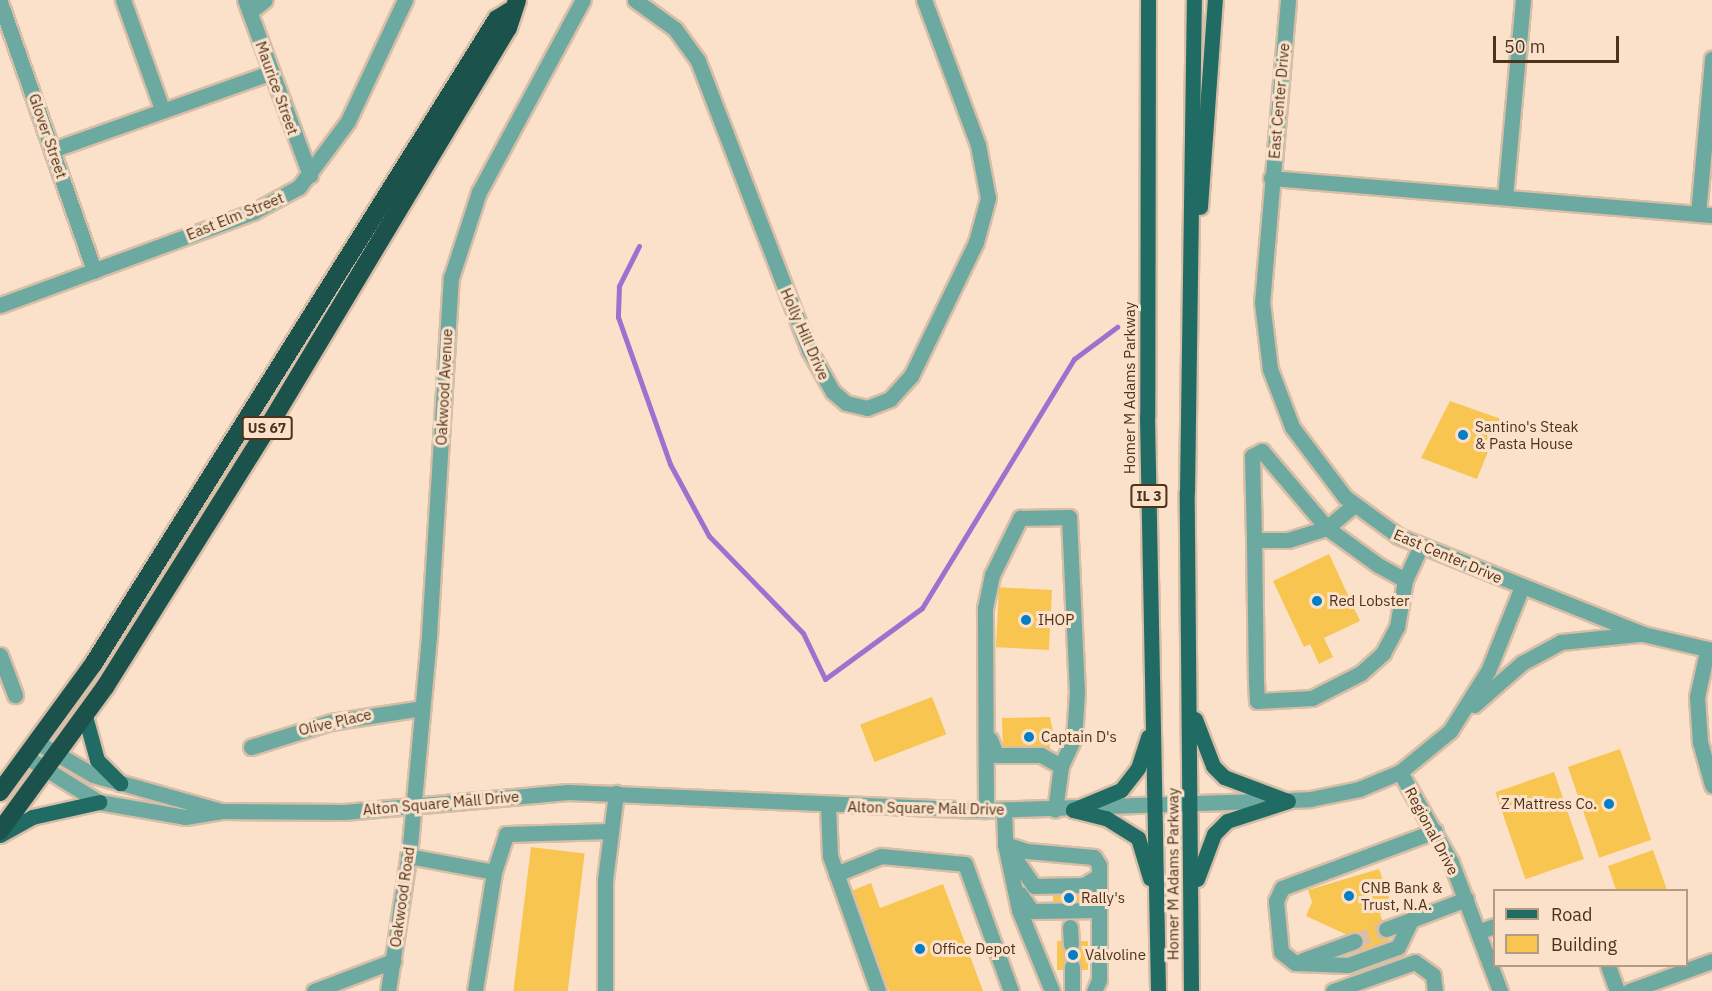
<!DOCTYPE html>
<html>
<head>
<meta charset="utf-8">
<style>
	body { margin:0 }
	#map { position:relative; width:1712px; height:991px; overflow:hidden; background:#fbe1ca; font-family:"IBM Plex Sans",sans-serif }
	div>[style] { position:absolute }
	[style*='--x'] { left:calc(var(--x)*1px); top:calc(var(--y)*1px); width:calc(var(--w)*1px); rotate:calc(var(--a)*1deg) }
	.stream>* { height:5px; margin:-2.5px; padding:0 2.5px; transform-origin:2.5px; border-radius:2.5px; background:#9e71cf }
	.building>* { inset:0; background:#f8c550; transform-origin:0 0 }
	.minor-tunnel>* { height:15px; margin-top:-7.5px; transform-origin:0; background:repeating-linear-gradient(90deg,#d8bea7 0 15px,transparent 0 23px) }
	.roads { filter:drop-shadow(2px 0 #d8bea7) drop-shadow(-2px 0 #d8bea7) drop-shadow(0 2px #d8bea7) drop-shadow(0 -2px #d8bea7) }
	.minor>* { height:15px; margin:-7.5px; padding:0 7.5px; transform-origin:7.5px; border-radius:7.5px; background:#6ca9a0 }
	.major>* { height:15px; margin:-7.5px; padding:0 7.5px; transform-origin:7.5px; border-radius:7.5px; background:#206b63 }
	.highway>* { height:18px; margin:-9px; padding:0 9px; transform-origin:9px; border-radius:9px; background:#1c524c }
	.dots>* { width:16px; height:16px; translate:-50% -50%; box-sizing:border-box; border:3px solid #fbe1ca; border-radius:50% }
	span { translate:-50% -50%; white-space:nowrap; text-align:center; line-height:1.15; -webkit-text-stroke:6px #fbe1ca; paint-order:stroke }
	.shield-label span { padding:2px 4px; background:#fbe1ca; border:2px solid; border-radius:4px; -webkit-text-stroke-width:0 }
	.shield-label { font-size:14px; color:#4c3319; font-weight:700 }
	.street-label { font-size:15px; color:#4c3319 }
	.poi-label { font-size:15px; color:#4c3319 }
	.left { translate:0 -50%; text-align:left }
	.right { translate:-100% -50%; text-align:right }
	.legend { position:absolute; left:1493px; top:889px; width:195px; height:78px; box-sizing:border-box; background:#fbe1ca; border:2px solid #b59b83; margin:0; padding:8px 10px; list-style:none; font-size:18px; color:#4c3319 }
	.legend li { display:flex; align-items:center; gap:12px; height:30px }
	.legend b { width:30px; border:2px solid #b59b83 }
	.scale { position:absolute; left:1493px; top:36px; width:126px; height:27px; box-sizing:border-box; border:3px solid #4c3319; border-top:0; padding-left:8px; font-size:18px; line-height:21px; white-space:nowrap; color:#4c3319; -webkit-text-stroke:4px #fbe1ca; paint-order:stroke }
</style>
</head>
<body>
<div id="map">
	<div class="stream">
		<div style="--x:639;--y:246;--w:45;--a:116.6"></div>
		<div style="--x:619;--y:286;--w:31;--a:92"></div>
		<div style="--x:618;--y:317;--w:156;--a:70.5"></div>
		<div style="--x:670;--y:464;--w:82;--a:61.6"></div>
		<div style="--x:709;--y:536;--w:135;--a:45.9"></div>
		<div style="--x:803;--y:633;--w:51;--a:64.4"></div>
		<div style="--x:825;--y:679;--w:120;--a:-36.2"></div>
		<div style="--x:922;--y:608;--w:292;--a:-58.6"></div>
		<div style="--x:1074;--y:359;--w:54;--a:-36.7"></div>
	</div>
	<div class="building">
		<div style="clip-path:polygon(1450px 401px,1501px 419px,1477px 479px,1421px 458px)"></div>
		<div style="clip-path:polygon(1329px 554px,1360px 621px,1324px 638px,1333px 657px,1319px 664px,1310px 644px,1304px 647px,1273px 581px)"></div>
		<div style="left:1052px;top:590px;width:60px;height:53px;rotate:93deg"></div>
		<div style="left:932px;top:697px;width:40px;height:77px;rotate:69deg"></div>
		<div style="clip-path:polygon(1050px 717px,1055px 742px,1050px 742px,1050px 751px,1003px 752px,1002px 718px)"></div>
		<div style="left:1620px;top:749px;width:96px;height:55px;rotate:71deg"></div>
		<div style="left:1554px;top:772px;width:92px;height:62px;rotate:71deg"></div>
		<div style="left:531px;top:847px;width:54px;height:145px;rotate:7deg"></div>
		<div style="clip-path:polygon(1653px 850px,1667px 890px,1616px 890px,1608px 866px)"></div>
		<div style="clip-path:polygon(1379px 869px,1393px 909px,1380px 914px,1391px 944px,1360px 955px,1354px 938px,1306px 916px,1312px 902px,1308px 890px)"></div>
		<div style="clip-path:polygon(871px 883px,880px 908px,943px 884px,983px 991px,889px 991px,851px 891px)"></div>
		<div style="clip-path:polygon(1084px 890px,1084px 906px,1053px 905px,1053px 892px)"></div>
		<div style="left:1057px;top:941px;width:31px;height:29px"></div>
	</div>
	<div class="minor-tunnel">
		<div style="--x:1355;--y:941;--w:33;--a:-21"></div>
		<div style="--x:1071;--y:944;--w:23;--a:88"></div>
	</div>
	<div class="roads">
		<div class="minor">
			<div style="--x:123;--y:0;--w:116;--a:70.3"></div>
			<div style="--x:245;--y:0;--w:187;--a:69.6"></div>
			<div style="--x:635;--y:0;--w:49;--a:35.9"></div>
			<div style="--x:675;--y:29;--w:39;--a:54"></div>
			<div style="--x:698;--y:61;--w:310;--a:69"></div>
			<div style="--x:809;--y:350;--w:48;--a:60.3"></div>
			<div style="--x:833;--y:392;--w:17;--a:40"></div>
			<div style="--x:846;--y:403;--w:22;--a:13"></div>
			<div style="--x:867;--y:408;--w:25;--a:-21"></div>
			<div style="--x:890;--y:399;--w:31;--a:-48"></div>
			<div style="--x:911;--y:376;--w:149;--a:-64.1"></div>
			<div style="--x:976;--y:242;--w:46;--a:-74.7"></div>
			<div style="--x:988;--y:198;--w:54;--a:-100.7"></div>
			<div style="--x:978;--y:145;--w:155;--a:-110.4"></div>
			<div style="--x:1288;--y:0;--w:303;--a:94.9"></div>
			<div style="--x:1262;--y:302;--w:67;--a:83.2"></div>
			<div style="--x:1270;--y:369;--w:62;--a:69.2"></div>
			<div style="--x:1292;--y:427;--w:88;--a:52.9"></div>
			<div style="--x:1345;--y:497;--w:66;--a:36.3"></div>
			<div style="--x:1398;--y:536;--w:264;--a:21.8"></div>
			<div style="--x:1643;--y:634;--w:71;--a:13.1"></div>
			<div style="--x:0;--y:2;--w:285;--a:70.7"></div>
			<div style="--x:250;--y:12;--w:19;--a:-39"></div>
			<div style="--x:52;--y:150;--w:233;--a:-19.5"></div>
			<div style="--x:1271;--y:178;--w:443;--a:4.8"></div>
			<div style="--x:1505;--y:197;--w:198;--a:-84.8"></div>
			<div style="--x:1698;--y:214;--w:156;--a:-84.8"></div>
			<div style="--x:0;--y:305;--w:270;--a:-20.2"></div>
			<div style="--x:253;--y:212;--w:52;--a:-28.5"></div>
			<div style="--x:299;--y:187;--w:82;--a:-53.4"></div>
			<div style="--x:348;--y:121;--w:134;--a:-64.8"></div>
			<div style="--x:1354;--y:505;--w:35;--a:140"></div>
			<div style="--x:1327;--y:528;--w:63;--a:36"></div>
			<div style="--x:1378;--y:565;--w:31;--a:29"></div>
			<div style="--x:1405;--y:580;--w:35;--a:-65"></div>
			<div style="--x:1254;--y:540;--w:34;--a:0"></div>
			<div style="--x:1288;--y:540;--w:41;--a:-17.1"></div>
			<div style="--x:1327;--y:528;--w:101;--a:-130.2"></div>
			<div style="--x:1262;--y:451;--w:11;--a:153"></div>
			<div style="--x:1252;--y:456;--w:84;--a:88.6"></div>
			<div style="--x:1254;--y:540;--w:141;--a:89.2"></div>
			<div style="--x:1256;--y:681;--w:20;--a:87"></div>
			<div style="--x:1257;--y:701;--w:55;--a:-3.1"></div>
			<div style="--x:1312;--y:698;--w:55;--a:-27"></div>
			<div style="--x:1361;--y:673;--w:30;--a:-42"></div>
			<div style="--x:1383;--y:653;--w:30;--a:-62"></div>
			<div style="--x:1397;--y:627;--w:48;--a:-80.3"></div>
			<div style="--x:1707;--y:651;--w:47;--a:102.3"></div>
			<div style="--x:1697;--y:697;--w:45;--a:86.2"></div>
			<div style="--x:1700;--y:742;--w:45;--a:74.4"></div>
			<div style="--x:0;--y:655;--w:43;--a:69.4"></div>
			<div style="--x:1474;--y:705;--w:64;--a:-41.2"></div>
			<div style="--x:1522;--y:663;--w:44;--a:-28.3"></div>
			<div style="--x:1561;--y:642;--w:78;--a:-5.9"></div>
			<div style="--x:990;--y:739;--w:17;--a:69"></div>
			<div style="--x:996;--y:755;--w:45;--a:0"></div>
			<div style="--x:1041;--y:755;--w:23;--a:29"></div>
			<div style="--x:40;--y:744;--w:61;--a:30.3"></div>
			<div style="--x:93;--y:775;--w:133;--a:15.7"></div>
			<div style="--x:251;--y:747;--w:84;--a:-17.4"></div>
			<div style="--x:331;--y:722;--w:92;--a:-8.7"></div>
			<div style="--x:28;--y:758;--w:84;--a:31.8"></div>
			<div style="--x:99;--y:802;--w:87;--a:9.9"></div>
			<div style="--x:185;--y:817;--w:36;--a:-9"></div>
			<div style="--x:221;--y:811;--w:123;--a:0.5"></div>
			<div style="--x:344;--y:812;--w:225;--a:-5.1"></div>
			<div style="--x:568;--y:792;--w:418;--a:2.5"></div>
			<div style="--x:986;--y:810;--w:324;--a:-1.9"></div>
			<div style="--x:1310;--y:799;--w:50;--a:-11.5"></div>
			<div style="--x:1359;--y:789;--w:44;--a:-22.5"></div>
			<div style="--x:1400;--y:772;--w:65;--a:-39.4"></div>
			<div style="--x:1450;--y:731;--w:71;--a:-57.7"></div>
			<div style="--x:1488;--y:671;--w:91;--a:-68"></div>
			<div style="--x:1400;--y:772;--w:103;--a:60.5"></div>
			<div style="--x:1451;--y:862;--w:138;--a:69.2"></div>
			<div style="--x:828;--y:806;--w:50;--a:87.7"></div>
			<div style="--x:830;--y:856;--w:143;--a:70.4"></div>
			<div style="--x:986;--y:810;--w:202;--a:-90.3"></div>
			<div style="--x:985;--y:608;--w:34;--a:-78"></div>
			<div style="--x:992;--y:575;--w:64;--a:-63.8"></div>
			<div style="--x:1020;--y:518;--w:49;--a:-1.2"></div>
			<div style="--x:1069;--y:517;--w:175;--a:87.4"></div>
			<div style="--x:1077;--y:692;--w:46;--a:93.7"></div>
			<div style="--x:1074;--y:738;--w:31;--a:115"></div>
			<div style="--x:1061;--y:766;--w:44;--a:97.8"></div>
			<div style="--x:1004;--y:810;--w:34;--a:88"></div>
			<div style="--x:1005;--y:844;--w:51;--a:55.4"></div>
			<div style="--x:1034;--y:886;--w:50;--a:-1.1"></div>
			<div style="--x:1084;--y:885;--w:17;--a:-31"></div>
			<div style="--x:1435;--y:831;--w:163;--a:159.6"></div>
			<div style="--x:1282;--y:888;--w:14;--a:115"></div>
			<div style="--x:1276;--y:901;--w:51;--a:84.4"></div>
			<div style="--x:1281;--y:952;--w:18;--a:38"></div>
			<div style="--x:1295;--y:963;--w:53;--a:2.2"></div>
			<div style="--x:1348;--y:965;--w:53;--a:-19.8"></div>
			<div style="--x:1398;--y:947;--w:30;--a:-64"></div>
			<div style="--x:1411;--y:920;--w:59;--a:-20.9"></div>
			<div style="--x:408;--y:856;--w:87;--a:10.5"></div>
			<div style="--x:494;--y:872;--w:121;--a:99.1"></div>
			<div style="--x:494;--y:872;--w:40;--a:-72"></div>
			<div style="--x:506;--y:834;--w:105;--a:-1.6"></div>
			<div style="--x:836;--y:874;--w:48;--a:-21.8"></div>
			<div style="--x:881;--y:856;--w:84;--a:5.4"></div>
			<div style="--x:965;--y:864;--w:135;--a:70.1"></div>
			<div style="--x:1020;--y:894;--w:21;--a:55"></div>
			<div style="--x:1032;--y:911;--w:67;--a:-0.9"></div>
			<div style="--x:1070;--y:927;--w:17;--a:87"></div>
			<div style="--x:1386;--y:929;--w:27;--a:-20"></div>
			<div style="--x:1478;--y:932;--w:17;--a:-21"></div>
			<div style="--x:1303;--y:960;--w:55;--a:-20.1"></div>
			<div style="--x:1608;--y:966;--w:27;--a:70"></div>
			<div style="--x:1072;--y:967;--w:24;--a:90"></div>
			<div style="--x:314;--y:991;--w:85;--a:-20.8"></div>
			<div style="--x:388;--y:991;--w:148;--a:-81.4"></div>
			<div style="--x:410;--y:845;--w:211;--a:-84.8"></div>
			<div style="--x:429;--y:635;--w:358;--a:-86.5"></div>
			<div style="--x:451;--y:278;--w:90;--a:-72"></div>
			<div style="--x:479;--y:192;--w:218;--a:-61.6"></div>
			<div style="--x:605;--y:991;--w:111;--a:-90"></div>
			<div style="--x:605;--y:880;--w:88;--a:-82.8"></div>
			<div style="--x:1052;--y:991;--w:87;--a:-112.2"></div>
			<div style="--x:1019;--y:910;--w:67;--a:-102"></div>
			<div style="--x:1005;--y:844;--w:23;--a:18"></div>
			<div style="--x:1027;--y:851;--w:67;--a:5.1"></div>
			<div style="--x:1094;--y:857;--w:9;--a:58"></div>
			<div style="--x:1099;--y:865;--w:115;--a:90"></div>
			<div style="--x:1099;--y:980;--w:12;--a:114"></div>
			<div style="--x:1333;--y:991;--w:87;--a:-19.5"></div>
			<div style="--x:1415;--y:962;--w:22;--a:36"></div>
			<div style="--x:1433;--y:975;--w:16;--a:83"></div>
			<div style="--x:1629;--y:991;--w:88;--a:-19.9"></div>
		</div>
		<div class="major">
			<div style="--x:1148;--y:0;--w:417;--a:90.1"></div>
			<div style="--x:1147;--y:417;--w:574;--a:88.9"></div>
			<div style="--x:1200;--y:207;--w:208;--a:-85.9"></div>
			<div style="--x:85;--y:716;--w:46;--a:74.7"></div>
			<div style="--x:97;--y:760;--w:33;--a:45"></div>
			<div style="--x:1195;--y:719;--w:50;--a:69"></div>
			<div style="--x:1213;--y:766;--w:16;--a:45"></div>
			<div style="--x:1224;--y:777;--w:68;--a:20.6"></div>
			<div style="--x:1073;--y:810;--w:52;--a:-22.6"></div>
			<div style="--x:1121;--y:790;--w:28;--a:-52"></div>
			<div style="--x:1138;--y:768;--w:33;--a:-72"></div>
			<div style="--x:1073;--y:810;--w:34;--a:14"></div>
			<div style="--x:1106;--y:818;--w:38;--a:32"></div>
			<div style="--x:1138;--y:838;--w:42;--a:73.3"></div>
			<div style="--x:0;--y:835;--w:37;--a:-29"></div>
			<div style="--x:32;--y:817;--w:69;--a:-12.6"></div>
			<div style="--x:1197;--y:879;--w:48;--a:-69.3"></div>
			<div style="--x:1214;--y:834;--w:18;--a:-45"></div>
			<div style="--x:1227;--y:821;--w:64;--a:-18.2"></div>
			<div style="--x:1191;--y:991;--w:499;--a:-90.5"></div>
			<div style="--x:1187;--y:492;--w:492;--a:-89.2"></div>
		</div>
		<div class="highway">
			<div style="--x:0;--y:792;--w:160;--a:-53.9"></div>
			<div style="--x:94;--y:663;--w:760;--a:-57.96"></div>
			<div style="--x:497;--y:19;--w:15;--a:-32"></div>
			<div style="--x:0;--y:831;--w:178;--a:-53.9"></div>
			<div style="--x:105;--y:687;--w:307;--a:-57.9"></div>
			<div style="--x:268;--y:427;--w:466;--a:-59"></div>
			<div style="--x:508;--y:28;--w:29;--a:-72"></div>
		</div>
	</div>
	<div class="dots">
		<div style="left:1463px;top:435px;background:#017ec6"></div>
		<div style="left:1317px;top:601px;background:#017ec6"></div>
		<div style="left:1026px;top:620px;background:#017ec6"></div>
		<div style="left:1029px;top:737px;background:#017ec6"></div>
		<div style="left:1609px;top:804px;background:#017ec6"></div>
		<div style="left:1349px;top:896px;background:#017ec6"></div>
		<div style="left:1069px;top:898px;background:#017ec6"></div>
		<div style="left:920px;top:949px;background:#017ec6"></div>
		<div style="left:1073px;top:955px;background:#017ec6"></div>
	</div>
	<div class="shield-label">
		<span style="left:267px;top:428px">US 67</span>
		<span style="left:1149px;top:496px">IL 3</span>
	</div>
	<div class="street-label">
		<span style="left:277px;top:88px;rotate:70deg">Maurice Street</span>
		<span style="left:1279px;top:101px;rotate:-85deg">East Center Drive</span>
		<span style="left:48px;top:136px;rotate:71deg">Glover Street</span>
		<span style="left:235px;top:216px;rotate:-22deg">East Elm Street</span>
		<span style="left:805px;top:334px;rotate:66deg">Holly Hill Drive</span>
		<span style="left:444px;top:387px;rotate:-87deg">Oakwood Avenue</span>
		<span style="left:1130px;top:388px;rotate:-90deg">Homer M Adams Parkway</span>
		<span style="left:1448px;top:556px;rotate:23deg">East Center Drive</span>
		<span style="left:335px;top:722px;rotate:-13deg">Olive Place</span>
		<span style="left:441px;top:803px;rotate:-5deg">Alton Square Mall Drive</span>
		<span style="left:926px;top:808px;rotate:1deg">Alton Square Mall Drive</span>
		<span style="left:1432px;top:831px;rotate:62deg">Regional Drive</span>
		<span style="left:1173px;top:874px;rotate:-90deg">Homer M Adams Parkway</span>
		<span style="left:402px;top:897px;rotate:-82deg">Oakwood Road</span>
	</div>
	<div class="poi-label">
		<span class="left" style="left:1475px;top:435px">Santino's Steak<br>&amp; Pasta House</span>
		<span class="left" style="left:1329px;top:601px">Red Lobster</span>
		<span class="left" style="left:1038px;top:620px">IHOP</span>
		<span class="left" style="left:1041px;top:737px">Captain D's</span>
		<span class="right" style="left:1597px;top:804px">Z Mattress Co.</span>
		<span class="left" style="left:1361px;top:896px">CNB Bank &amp;<br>Trust, N.A.</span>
		<span class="left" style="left:1081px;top:898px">Rally's</span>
		<span class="left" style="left:932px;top:949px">Office Depot</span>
		<span class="left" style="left:1085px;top:955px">Valvoline</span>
	</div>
	<ul class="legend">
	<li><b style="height:8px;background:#206b63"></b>Road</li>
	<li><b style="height:16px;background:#f8c550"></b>Building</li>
	</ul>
	<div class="scale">50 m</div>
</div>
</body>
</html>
